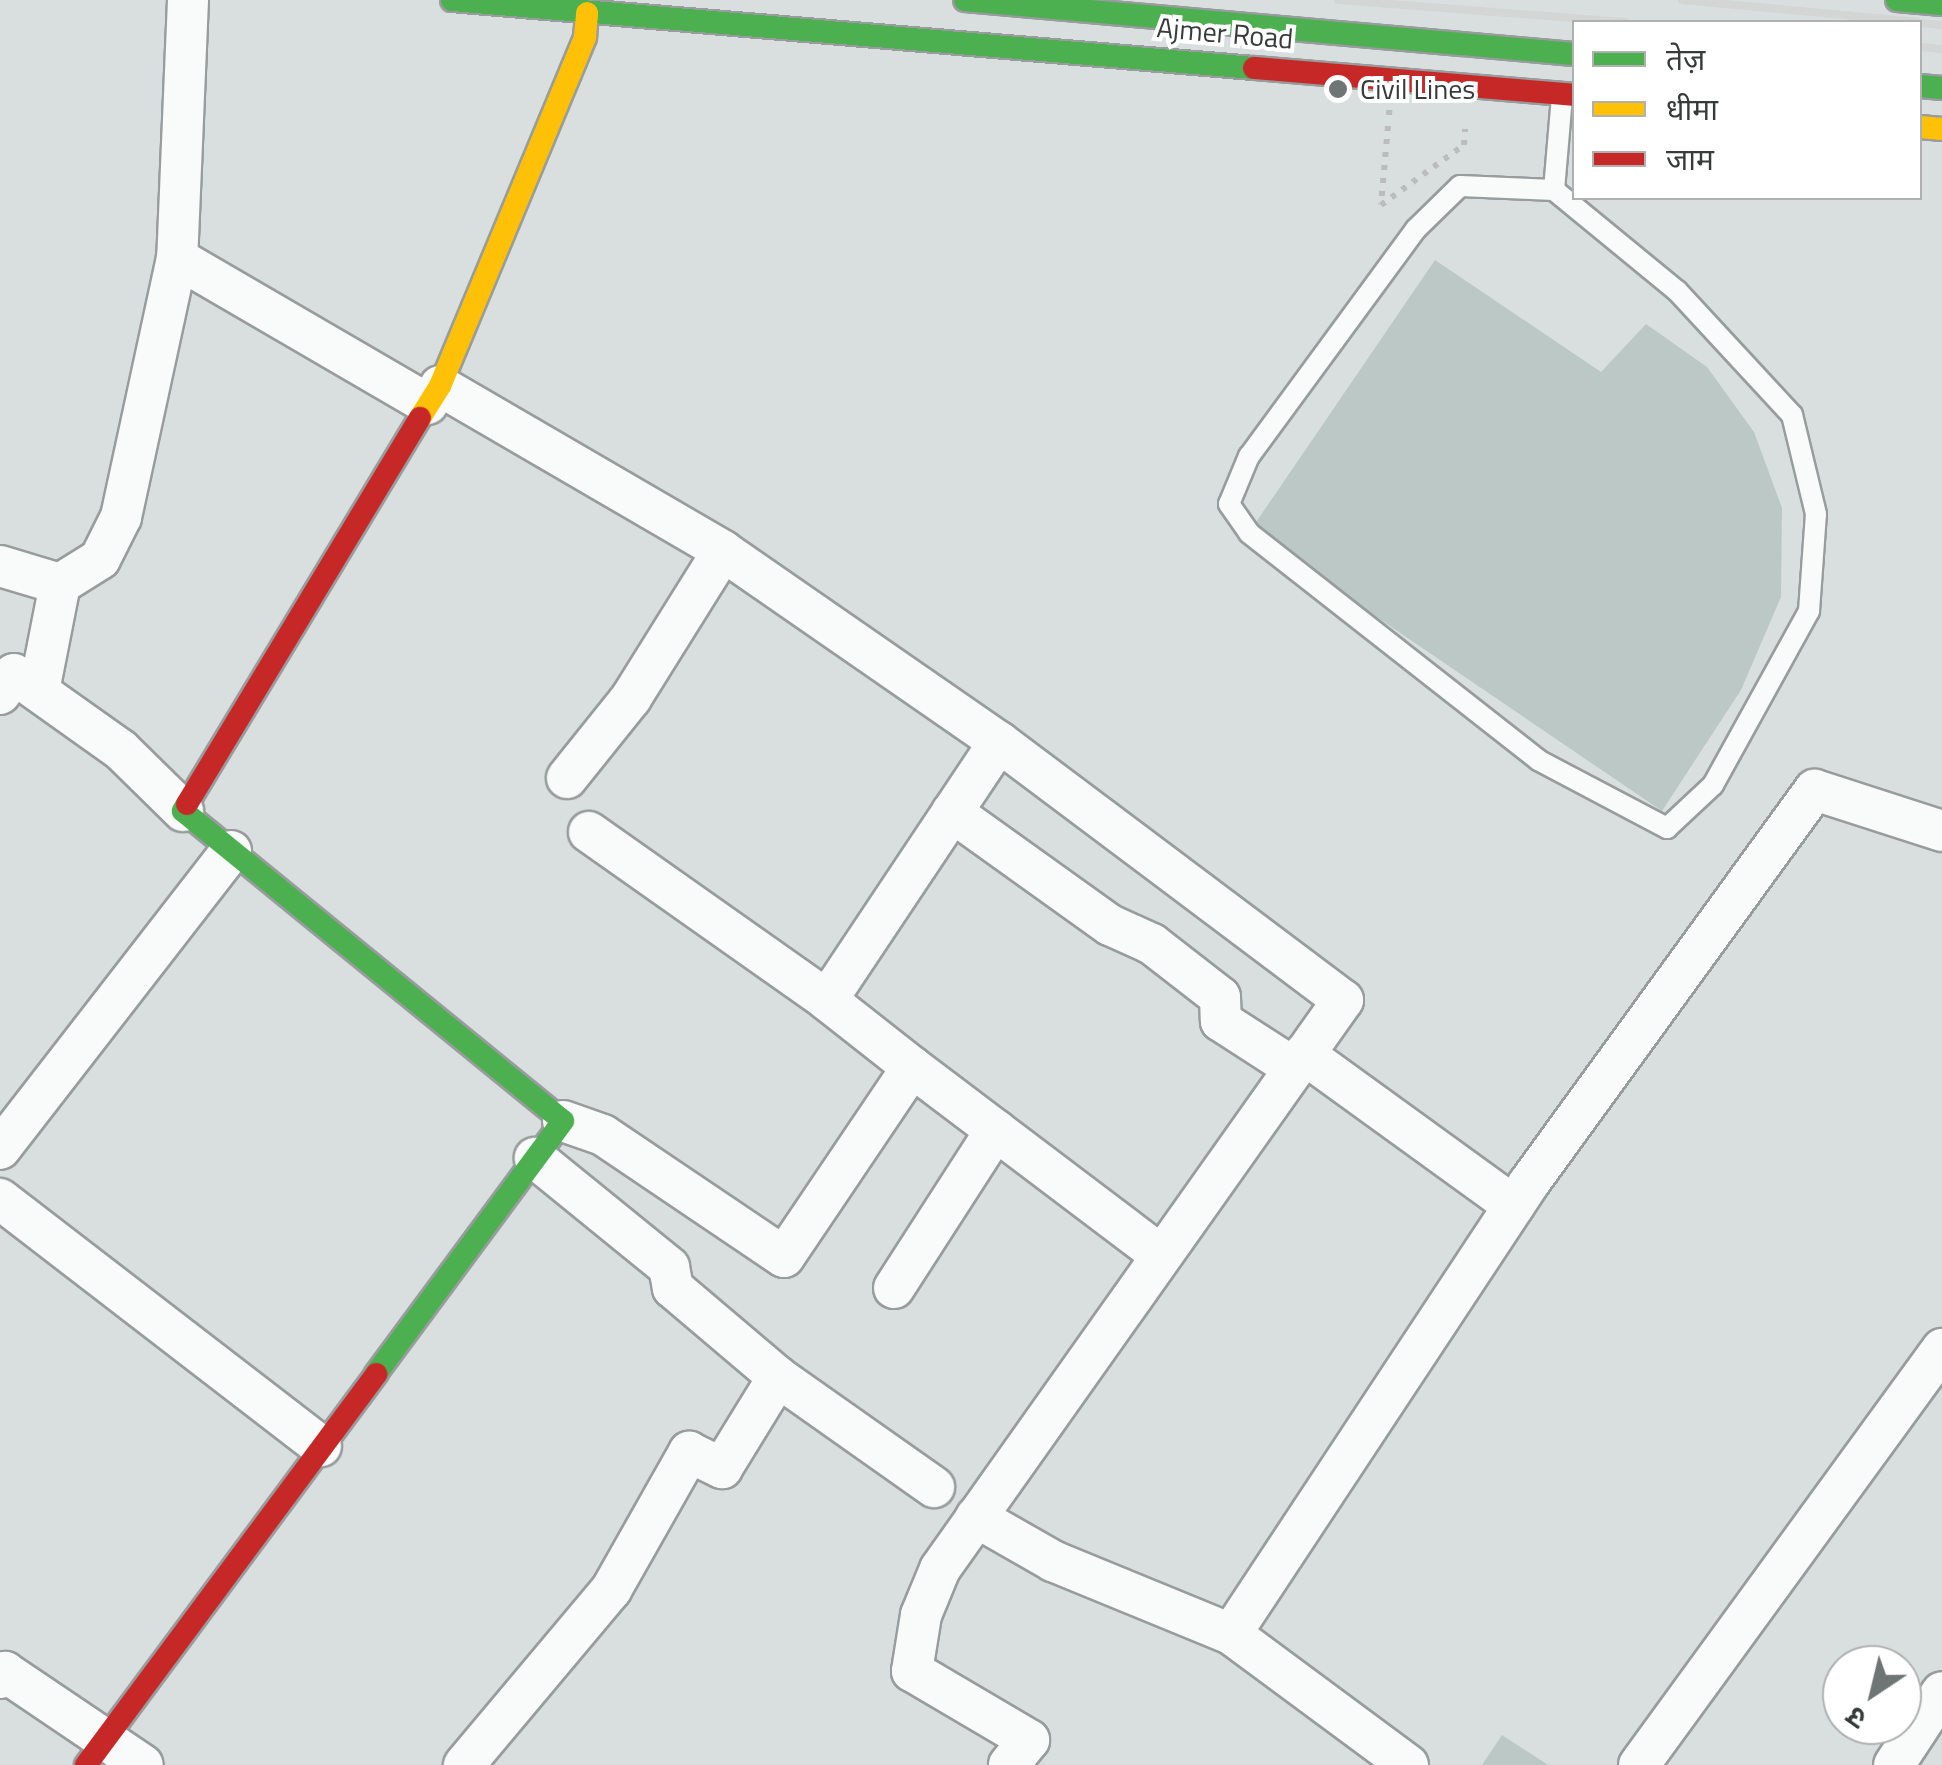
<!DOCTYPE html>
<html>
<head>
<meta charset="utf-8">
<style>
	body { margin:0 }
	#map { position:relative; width:1942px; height:1765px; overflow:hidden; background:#d8dfde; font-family:"Titillium Web","Noto Sans Devanagari",sans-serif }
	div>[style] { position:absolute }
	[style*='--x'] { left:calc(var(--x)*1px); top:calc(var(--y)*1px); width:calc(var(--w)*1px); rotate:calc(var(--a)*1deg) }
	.building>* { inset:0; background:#bcc8c6 }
	.path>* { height:6px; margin-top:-3px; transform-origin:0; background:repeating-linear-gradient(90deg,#bbbdbd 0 5px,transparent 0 13px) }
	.roads { filter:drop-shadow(2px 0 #989c9c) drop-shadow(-2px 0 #989c9c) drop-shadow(0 2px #989c9c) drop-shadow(0 -2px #989c9c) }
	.lane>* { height:20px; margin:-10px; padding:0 10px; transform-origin:10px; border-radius:10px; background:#f9fafa }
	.street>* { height:40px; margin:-20px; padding:0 20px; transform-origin:20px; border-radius:20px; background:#f9fafa }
	.fast>* { height:22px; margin:-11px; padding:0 11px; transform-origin:11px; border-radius:11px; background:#4caf50 }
	.slow>* { height:22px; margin:-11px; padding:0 11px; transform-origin:11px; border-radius:11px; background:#ffc107 }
	.jam>* { height:22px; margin:-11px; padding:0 11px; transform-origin:11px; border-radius:11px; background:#c62828 }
	.rail>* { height:8px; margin:-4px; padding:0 4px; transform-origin:4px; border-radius:4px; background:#d3d6d5 }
	.path-bridge>* { height:6px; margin-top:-3px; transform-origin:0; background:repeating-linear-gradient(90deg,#bbbdbd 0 5px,transparent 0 13px) }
	.bridges { filter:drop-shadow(2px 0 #989c9c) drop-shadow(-2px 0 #989c9c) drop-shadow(0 2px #989c9c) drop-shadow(0 -2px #989c9c) }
	.fast-bridge>* { height:22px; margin:-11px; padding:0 11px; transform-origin:11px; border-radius:11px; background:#4caf50 }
	.dots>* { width:28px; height:28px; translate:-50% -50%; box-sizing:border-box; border:5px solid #fff; border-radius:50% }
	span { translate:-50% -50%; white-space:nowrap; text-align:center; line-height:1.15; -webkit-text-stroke:8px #fff; paint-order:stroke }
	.street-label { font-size:28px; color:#373c3b }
	.poi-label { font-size:28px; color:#373c3b }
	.left { translate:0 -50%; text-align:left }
	.legend { position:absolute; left:1572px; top:20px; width:350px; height:180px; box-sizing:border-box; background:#fff; border:2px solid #afb1b1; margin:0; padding:12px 18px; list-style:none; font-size:30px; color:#373c3b }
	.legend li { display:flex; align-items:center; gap:20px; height:50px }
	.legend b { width:50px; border:2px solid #afb1b1 }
	.north { position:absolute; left:1822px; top:1645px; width:100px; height:100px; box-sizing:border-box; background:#fff; border:2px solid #afb1b1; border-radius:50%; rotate:215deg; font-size:28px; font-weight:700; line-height:40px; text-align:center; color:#373c3b }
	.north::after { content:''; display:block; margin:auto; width:35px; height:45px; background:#6f7574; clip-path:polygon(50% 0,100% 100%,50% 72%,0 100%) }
</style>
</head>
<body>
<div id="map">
	<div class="building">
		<div style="clip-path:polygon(1435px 260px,1601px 372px,1646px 324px,1707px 367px,1754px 432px,1782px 508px,1781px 597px,1741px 690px,1662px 811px,1250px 531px)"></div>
		<div style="clip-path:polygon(1502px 1735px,1548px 1765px,1482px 1765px)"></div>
	</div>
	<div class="path">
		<div style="--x:1388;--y:126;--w:79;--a:95.1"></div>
		<div style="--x:1381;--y:205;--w:102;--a:-35.9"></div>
		<div style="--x:1464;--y:145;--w:16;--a:-86"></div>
	</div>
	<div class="roads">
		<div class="lane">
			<div style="--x:1554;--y:190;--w:94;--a:-177.6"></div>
			<div style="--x:1460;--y:186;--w:62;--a:135.7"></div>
			<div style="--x:1416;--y:229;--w:282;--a:126.3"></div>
			<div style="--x:1249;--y:456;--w:52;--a:112.6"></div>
			<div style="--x:1229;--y:504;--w:35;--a:55"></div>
			<div style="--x:1249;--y:533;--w:367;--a:38.1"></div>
			<div style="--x:1538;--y:760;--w:146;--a:27.8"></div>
			<div style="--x:1667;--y:828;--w:63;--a:-43.1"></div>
			<div style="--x:1713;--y:785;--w:199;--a:-61.1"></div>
			<div style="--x:1809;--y:611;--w:97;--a:-85.9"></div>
			<div style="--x:1816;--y:514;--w:102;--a:-103.6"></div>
			<div style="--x:1792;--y:415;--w:169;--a:-132.8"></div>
			<div style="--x:1677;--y:291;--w:159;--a:-140.6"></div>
			<div style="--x:1554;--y:190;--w:94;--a:-85.1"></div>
		</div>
		<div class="street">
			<div style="--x:188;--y:0;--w:258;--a:92.4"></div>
			<div style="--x:177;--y:258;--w:290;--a:30.2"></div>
			<div style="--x:440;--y:386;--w:328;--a:30.2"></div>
			<div style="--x:723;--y:551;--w:336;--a:34.7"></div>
			<div style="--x:999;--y:742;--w:430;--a:36.9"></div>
			<div style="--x:1343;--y:1000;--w:697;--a:125.31"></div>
			<div style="--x:940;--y:1569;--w:50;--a:112.4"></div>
			<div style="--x:921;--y:1615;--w:57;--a:99.1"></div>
			<div style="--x:912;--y:1671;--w:136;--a:30.5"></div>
			<div style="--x:1029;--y:1740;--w:32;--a:129"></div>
			<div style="--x:0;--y:566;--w:63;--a:16.7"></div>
			<div style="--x:60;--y:584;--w:47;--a:-32"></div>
			<div style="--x:100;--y:559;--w:47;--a:-63.4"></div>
			<div style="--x:121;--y:517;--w:265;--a:-77.8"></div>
			<div style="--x:39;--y:691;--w:109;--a:-78.9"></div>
			<div style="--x:0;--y:694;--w:24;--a:-55"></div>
			<div style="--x:14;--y:674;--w:131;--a:35.4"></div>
			<div style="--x:121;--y:750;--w:87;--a:44.5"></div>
			<div style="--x:567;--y:778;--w:102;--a:-51.3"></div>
			<div style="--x:631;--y:698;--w:173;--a:-58"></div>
			<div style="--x:952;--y:812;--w:194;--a:35.6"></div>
			<div style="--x:1110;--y:925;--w:46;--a:24.3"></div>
			<div style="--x:1152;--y:944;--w:86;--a:37.9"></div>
			<div style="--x:1220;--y:997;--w:24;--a:88"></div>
			<div style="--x:1221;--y:1021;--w:87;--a:32.8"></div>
			<div style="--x:589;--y:832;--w:291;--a:35.2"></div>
			<div style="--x:1304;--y:1054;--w:259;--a:35.9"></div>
			<div style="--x:912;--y:1067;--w:312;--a:37.1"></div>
			<div style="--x:563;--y:1121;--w:42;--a:19.3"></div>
			<div style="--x:603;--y:1135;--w:218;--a:34"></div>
			<div style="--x:784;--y:1257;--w:229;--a:-56"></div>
			<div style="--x:912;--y:1067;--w:108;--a:-141.8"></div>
			<div style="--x:827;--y:1000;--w:310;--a:-56.3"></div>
			<div style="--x:0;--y:1149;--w:377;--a:-52.2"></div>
			<div style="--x:0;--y:1199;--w:405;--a:37.6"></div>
			<div style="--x:894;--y:1288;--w:188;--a:-57.2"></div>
			<div style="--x:778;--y:1377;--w:191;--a:35.2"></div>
			<div style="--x:976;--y:1517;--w:89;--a:29.7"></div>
			<div style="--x:1053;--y:1561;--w:192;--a:22.3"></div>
			<div style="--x:0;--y:1678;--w:8;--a:-50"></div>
			<div style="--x:5;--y:1672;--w:166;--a:34"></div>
			<div style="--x:464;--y:1765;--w:229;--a:-50"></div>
			<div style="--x:611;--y:1590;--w:159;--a:-60.5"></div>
			<div style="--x:689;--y:1452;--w:37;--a:26"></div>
			<div style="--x:722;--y:1468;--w:107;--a:-58.4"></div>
			<div style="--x:778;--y:1377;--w:138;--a:-139.7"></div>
			<div style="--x:673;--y:1288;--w:21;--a:-101"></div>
			<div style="--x:669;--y:1267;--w:173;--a:-140.9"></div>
			<div style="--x:1408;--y:1765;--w:220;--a:-143.5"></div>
			<div style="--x:1231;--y:1634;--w:541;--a:-56.55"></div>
			<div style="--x:1529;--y:1183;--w:486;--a:-54"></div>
			<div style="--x:1815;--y:790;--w:133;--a:17.9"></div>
			<div style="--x:1639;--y:1765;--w:515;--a:-53.93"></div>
			<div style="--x:1894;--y:1765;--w:87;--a:-56.7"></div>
		</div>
		<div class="fast">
			<div style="--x:452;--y:0;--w:805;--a:4.85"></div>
			<div style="--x:1897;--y:0;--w:45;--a:5.1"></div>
			<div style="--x:1920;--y:86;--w:22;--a:5"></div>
			<div style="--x:187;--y:804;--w:8;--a:120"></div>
			<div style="--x:183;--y:811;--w:490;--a:39.2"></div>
			<div style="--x:563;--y:1121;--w:315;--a:126.5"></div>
		</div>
		<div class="slow">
			<div style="--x:1920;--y:127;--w:22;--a:5"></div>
			<div style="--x:420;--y:418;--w:38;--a:-58"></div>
			<div style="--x:440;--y:386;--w:378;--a:-67.4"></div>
			<div style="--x:585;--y:37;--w:24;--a:-85"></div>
		</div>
		<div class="jam">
			<div style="--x:1254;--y:68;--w:321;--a:4.8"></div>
			<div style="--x:187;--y:804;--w:451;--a:-58.9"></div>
			<div style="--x:86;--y:1765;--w:487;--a:-53.4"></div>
		</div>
	</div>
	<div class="rail">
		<div style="--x:1338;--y:0;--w:288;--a:4.4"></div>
		<div style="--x:1682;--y:0;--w:236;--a:5.3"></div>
		<div style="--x:1920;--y:23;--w:22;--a:5"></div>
		<div style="--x:1920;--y:47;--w:22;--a:5"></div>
	</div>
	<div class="path-bridge">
		<div style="--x:1389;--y:115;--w:33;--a:-85"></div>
	</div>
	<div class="bridges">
		<div class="fast-bridge">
			<div style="--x:965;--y:0;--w:611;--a:5.07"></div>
		</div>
	</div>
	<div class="dots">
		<div style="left:1338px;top:89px;background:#6f7574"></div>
	</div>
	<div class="street-label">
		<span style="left:1225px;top:33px;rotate:5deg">Ajmer Road</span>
	</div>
	<div class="poi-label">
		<span class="left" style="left:1360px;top:89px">Civil Lines</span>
	</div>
	<ul class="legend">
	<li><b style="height:12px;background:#4caf50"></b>तेज़</li>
	<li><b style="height:12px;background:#ffc107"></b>धीमा</li>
	<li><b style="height:12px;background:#c62828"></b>जाम</li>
	</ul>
	<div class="north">उ</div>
</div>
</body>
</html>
